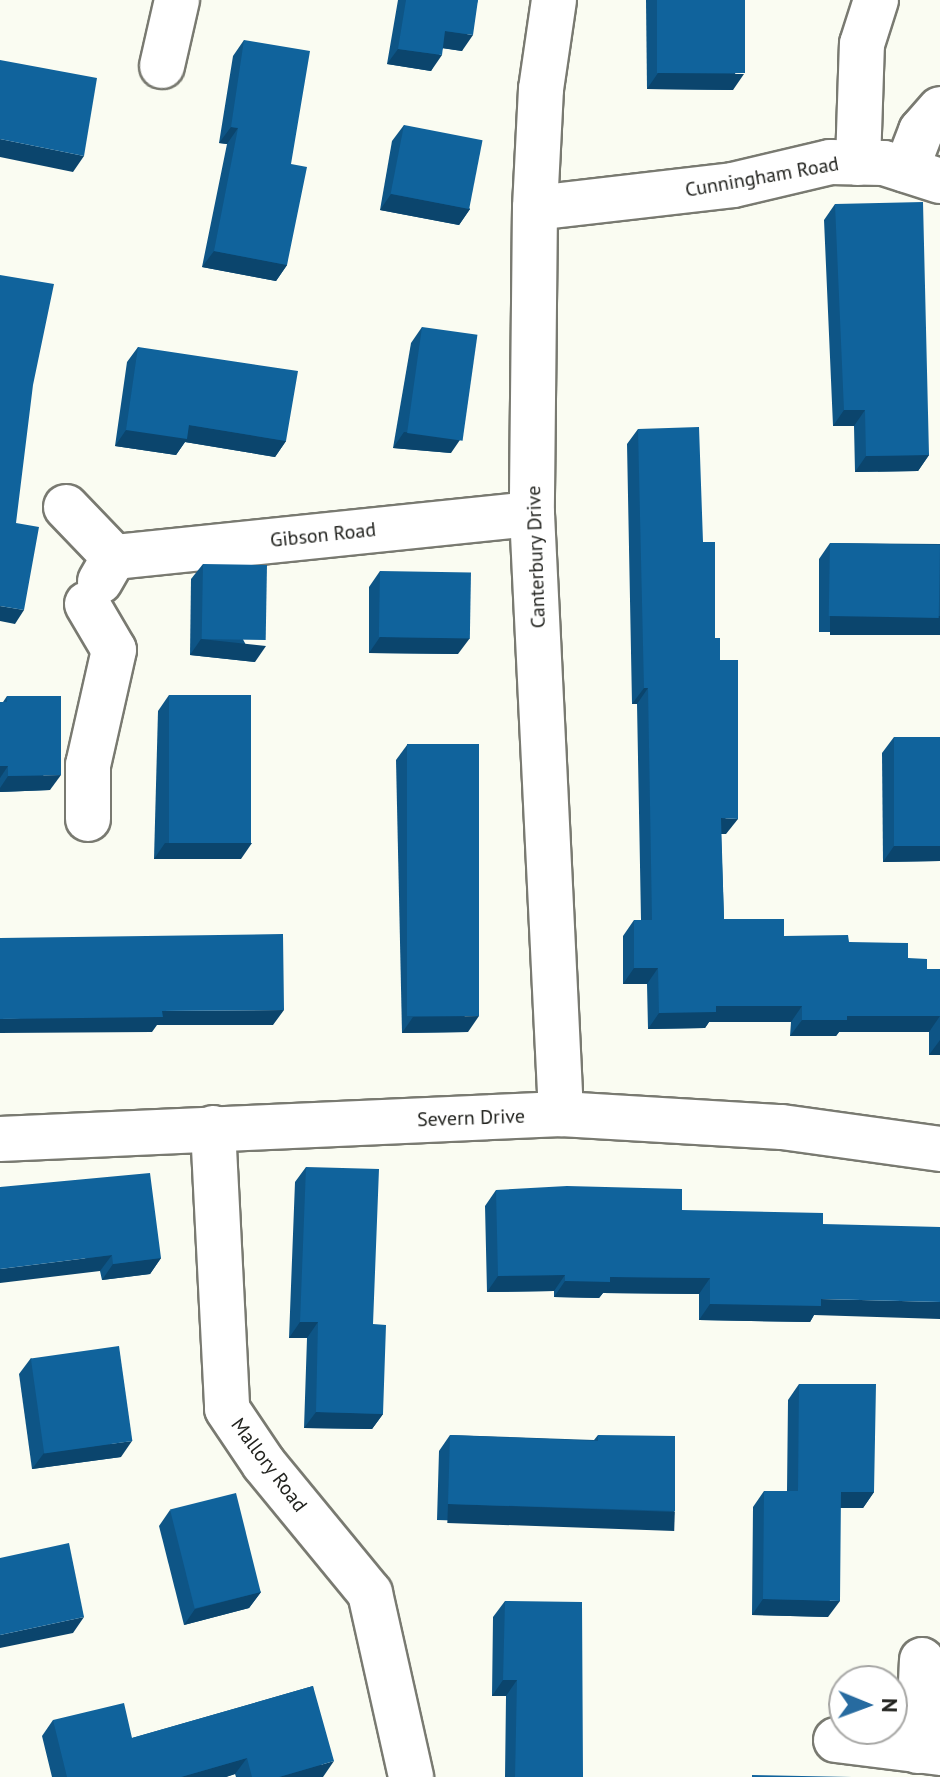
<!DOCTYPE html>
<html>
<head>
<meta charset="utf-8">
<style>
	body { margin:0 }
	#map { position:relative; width:940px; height:1777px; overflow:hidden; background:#fafcf2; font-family:"PT Sans",sans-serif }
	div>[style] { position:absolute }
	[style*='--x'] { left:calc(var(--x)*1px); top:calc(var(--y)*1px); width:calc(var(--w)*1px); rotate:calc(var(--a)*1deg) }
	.roads { filter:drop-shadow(2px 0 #797a71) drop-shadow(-2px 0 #797a71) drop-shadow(0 2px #797a71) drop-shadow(0 -2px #797a71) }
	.minor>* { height:44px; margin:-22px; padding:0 22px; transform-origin:22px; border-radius:22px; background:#fff }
	.wall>* { inset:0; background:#0e5586 }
	.shaded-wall>* { inset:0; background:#0b456d; transform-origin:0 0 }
	.building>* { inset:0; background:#10639c; transform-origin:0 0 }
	span { translate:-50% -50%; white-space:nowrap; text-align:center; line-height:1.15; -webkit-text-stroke:8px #fff; paint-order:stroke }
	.street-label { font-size:20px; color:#22231f }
	.north { position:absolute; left:828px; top:1665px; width:80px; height:80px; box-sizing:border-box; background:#fff; border:2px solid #a7a7a5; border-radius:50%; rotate:91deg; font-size:22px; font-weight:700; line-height:32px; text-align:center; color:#22231f }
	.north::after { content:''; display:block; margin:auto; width:28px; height:36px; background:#276ba0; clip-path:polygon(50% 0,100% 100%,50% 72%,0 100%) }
</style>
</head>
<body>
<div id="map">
	<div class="roads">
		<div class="minor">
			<div style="--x:554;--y:0;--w:90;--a:98.3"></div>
			<div style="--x:541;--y:89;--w:119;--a:92.9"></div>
			<div style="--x:535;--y:208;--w:306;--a:90.6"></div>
			<div style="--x:532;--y:514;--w:601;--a:87.23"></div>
			<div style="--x:162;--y:66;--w:68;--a:-77.2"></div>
			<div style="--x:858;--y:163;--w:119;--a:-88.1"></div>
			<div style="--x:862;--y:44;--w:46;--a:-72.3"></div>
			<div style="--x:906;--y:170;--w:42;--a:-69"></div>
			<div style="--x:921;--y:131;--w:29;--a:-49"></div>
			<div style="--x:535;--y:208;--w:199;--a:-6.6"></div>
			<div style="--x:733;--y:185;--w:100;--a:-13.3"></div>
			<div style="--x:830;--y:162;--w:54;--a:1.1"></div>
			<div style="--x:884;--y:163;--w:59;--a:17.8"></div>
			<div style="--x:66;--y:507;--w:69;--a:46.2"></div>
			<div style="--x:114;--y:557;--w:28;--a:120"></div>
			<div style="--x:114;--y:557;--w:420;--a:-5.9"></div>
			<div style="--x:87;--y:604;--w:53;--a:59.6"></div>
			<div style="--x:114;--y:650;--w:118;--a:102.7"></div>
			<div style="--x:88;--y:765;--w:54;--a:90"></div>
			<div style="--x:213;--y:1128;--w:281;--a:87.1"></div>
			<div style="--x:227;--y:1409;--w:66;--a:56.1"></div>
			<div style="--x:264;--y:1464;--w:167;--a:50.6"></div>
			<div style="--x:370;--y:1593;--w:189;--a:77.4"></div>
			<div style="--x:0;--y:1139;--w:562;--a:-2.55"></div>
			<div style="--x:561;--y:1114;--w:221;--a:3.4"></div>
			<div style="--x:782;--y:1127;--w:160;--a:7.9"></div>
			<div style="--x:836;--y:1740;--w:105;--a:7.1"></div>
			<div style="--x:918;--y:1751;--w:91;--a:-87.5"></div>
		</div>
	</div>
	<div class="wall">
		<div style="clip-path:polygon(398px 0,478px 0,462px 51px,443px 48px,431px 71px,387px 64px)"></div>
		<div style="clip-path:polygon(646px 0,745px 0,733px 90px,647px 89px)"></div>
		<div style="clip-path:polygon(244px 40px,291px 164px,287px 265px,276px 281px,202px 267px,227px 144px,219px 143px,233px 56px)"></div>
		<div style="clip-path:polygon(404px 125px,470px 209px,459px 225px,380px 210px,392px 141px)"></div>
		<div style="clip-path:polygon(835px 204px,929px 455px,918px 471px,855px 472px,854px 426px,833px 426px,824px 220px)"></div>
		<div style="clip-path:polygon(422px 327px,451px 453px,393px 448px,411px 343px)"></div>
		<div style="clip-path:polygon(138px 347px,286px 441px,275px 457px,185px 442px,176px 455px,115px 446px,127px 362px)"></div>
		<div style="clip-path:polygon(638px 429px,703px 542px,715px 638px,720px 660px,726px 834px,721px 834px,724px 919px,784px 936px,849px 942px,908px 958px,927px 969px,940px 969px,940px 1055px,929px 1055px,929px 1032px,839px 1032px,836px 1036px,790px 1036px,791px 1022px,709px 1022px,705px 1028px,648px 1029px,647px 984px,623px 984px,623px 936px,634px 920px,641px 920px,637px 704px,632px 704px,627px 444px)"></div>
		<div style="clip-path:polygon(830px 543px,940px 544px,940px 632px,819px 632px,819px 559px)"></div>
		<div style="clip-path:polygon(203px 564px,255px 662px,190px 655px,191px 579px)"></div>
		<div style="clip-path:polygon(380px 571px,458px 654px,369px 653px,369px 587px)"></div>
		<div style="clip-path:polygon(169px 695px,241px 859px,154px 859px,158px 711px)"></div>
		<div style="clip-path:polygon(7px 696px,50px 790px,0 792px,0 702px,3px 702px)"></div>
		<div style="clip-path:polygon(894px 737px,940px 861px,883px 862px,882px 753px)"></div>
		<div style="clip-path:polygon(407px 745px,468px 1032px,402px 1033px,396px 760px)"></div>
		<div style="clip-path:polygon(306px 1167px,373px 1324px,383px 1414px,372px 1429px,304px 1428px,307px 1338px,289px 1338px,295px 1182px)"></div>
		<div style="clip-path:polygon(0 1187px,161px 1258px,150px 1274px,102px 1280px,100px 1271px)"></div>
		<div style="clip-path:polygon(496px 1190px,682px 1210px,814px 1315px,810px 1322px,699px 1320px,699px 1294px,603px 1293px,599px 1298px,554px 1297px,554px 1291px,487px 1292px,485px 1206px)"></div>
		<div style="clip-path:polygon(31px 1358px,121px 1457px,32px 1469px,19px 1374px)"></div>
		<div style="clip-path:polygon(799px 1384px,874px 1492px,863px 1508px,840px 1508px,828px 1617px,752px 1615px,753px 1507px,764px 1491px,787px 1491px,788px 1400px)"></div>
		<div style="clip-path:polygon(450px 1435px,594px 1440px,598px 1435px,675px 1511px,663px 1527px,437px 1520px,439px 1451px)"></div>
		<div style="clip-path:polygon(170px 1510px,261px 1592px,249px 1608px,184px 1625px,159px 1526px)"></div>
		<div style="clip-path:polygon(505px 1601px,583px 1777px,505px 1777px,506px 1696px,492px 1696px,493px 1617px)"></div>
		<div style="clip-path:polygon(313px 1686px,323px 1777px,236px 1777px,235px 1774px,226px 1777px,52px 1777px,42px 1736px,53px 1720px,132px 1738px)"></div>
	</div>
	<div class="shaded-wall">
		<div style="clip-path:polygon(445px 31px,473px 35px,462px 51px,434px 47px)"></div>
		<div style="clip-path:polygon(398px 49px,442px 55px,431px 71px,387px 64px)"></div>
		<div style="clip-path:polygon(658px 73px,744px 74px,733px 90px,647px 89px)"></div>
		<div style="clip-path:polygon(231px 127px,238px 128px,227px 144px,219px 143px)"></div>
		<div style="clip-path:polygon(0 139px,84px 156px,73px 172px,0 157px)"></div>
		<div style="clip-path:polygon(391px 194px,470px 209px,459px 225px,380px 210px)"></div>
		<div style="clip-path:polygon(214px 251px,287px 265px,276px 281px,202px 267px)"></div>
		<div style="clip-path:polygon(844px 410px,865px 410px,854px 426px,833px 426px)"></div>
		<div style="clip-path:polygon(189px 425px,286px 441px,275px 457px,185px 442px,176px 455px,115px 446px,126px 430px)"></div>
		<div style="clip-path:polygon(404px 432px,462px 437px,451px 453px,393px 448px)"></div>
		<div style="clip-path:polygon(929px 455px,918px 471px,855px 472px,866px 456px)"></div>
		<div style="clip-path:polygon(0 606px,24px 610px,15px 624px,0 621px)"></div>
		<div style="left:830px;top:616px;width:110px;height:19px"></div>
		<div style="clip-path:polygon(380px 637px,470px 638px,458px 654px,369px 653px)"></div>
		<div style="clip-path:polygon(201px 639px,266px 646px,255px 662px,190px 655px)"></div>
		<div style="clip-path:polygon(644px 688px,648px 688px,637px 704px,632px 704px)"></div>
		<div style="clip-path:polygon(0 766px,8px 766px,0 778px)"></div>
		<div style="clip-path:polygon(61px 775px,50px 790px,0 792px,0 788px,8px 776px)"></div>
		<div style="clip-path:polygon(721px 818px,738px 819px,726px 834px,710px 834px)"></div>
		<div style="clip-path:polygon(165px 843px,252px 843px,241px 859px,154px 859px)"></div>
		<div style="clip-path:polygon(940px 845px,940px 861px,883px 862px,894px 846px)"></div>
		<div style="clip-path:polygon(634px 968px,658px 968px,647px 984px,623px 984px)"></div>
		<div style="clip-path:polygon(716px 1006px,802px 1006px,791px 1022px,709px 1022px,705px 1028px,648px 1029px,659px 1013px)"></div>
		<div style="clip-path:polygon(284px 1010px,273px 1025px,157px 1025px,152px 1032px,0 1033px,0 1019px,162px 1011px)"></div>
		<div style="clip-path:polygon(479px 1016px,468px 1032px,402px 1033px,413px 1017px)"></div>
		<div style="clip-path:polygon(847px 1016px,940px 1016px,929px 1032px,839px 1032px,836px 1036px,790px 1036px,802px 1020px)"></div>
		<div style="clip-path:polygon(940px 1040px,940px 1055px,929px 1055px)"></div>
		<div style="clip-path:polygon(112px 1255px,100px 1271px,0 1283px,0 1269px)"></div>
		<div style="clip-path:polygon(161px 1258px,150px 1274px,102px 1280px,113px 1264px)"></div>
		<div style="clip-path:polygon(565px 1275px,554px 1291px,487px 1292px,498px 1276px)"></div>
		<div style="clip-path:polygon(610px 1277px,710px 1278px,699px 1294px,603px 1293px,599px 1298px,554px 1297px,565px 1281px)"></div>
		<div style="clip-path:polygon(821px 1299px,940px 1302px,940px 1319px,814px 1315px,810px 1322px,699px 1320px,710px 1304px)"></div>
		<div style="clip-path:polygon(300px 1322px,318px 1322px,307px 1338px,289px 1338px)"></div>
		<div style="clip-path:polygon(316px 1412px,383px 1414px,372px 1429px,304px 1428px)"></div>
		<div style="clip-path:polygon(132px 1441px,121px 1457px,32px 1469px,44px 1453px)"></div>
		<div style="clip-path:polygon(841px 1492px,874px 1492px,863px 1508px,829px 1508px)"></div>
		<div style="left:448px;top:1504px;width:227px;height:19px;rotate:2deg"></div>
		<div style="clip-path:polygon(261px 1592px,249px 1608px,184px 1625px,195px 1609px)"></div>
		<div style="clip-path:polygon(763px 1599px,840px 1601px,828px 1617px,752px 1615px)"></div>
		<div style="clip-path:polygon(84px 1617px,73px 1633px,0 1648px,0 1635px)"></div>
		<div style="clip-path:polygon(503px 1680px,517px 1680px,506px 1696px,492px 1696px)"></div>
		<div style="clip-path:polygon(247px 1758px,235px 1774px,226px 1777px,181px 1777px)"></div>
		<div style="clip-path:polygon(334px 1761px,323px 1777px,279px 1777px)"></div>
	</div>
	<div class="building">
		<div style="clip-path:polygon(406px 0,478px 0,473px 35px,445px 31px,442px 55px,398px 49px)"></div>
		<div style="left:657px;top:0;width:88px;height:73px"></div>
		<div style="clip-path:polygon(244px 40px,310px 51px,291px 164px,307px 167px,287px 265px,214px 251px,238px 128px,231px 127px)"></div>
		<div style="clip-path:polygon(0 60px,97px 78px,84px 156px,0 139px)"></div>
		<div style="left:404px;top:125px;width:80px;height:70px;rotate:11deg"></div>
		<div style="clip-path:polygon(923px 202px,929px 455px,866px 456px,865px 410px,844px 410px,835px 204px)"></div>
		<div style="clip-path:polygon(0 275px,54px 284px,33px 385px,16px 523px,39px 527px,24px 610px,0 606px)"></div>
		<div style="left:422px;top:327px;width:56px;height:107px;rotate:8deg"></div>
		<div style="clip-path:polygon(138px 347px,298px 371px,286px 441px,189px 425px,187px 439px,126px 430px)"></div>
		<div style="clip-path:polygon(699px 427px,703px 542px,715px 542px,715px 638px,720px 638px,720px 660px,738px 660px,738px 819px,721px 818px,724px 919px,784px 919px,784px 936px,848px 935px,849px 942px,908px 943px,908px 958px,927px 959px,927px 969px,940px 969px,940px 1016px,847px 1016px,847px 1020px,802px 1020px,802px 1006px,716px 1006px,716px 1012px,659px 1013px,658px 968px,634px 968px,634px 920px,652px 920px,648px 688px,644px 688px,638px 429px)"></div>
		<div style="left:830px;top:543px;width:110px;height:73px;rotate:1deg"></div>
		<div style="left:203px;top:564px;width:64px;height:75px;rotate:1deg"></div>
		<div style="left:380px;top:571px;width:91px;height:66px;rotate:1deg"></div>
		<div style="left:169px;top:695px;width:82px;height:148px"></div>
		<div style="clip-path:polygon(7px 696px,61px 696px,61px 775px,8px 776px,8px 766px,0 766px,0 702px,7px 702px)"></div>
		<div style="left:894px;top:737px;width:46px;height:109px"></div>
		<div style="left:479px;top:744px;width:272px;height:72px;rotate:90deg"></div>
		<div style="clip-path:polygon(283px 934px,284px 1010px,162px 1011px,163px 1017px,0 1019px,0 938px)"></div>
		<div style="clip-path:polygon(306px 1167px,379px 1169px,373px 1324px,386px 1325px,383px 1414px,316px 1412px,318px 1322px,300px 1322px)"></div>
		<div style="clip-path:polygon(150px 1173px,161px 1258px,113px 1264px,112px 1255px,0 1269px,0 1187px)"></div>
		<div style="clip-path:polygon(567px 1186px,682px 1189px,682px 1210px,823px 1213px,823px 1224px,940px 1227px,940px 1302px,821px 1299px,821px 1306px,710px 1304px,710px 1278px,610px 1277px,610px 1282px,565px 1281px,565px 1275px,498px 1276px,496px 1190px)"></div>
		<div style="left:119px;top:1346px;width:96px;height:89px;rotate:82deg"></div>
		<div style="clip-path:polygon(799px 1384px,876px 1384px,874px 1492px,841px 1492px,840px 1601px,763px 1599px,764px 1491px,798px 1491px)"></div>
		<div style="clip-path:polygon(450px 1435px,598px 1441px,598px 1435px,675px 1436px,675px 1511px,448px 1504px)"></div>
		<div style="left:236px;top:1493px;width:102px;height:68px;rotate:76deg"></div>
		<div style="clip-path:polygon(69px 1543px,84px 1617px,0 1635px,0 1558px)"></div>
		<div style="clip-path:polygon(505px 1601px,582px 1602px,583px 1777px,515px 1777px,517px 1680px,503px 1680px)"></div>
		<div style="clip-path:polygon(313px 1686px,334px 1761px,279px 1777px,252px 1777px,247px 1758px,181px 1777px,67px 1777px,53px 1720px,124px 1703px,132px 1738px)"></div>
		<div style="clip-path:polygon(752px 1775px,852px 1777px,752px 1777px)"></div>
	</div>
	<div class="street-label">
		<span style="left:762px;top:177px;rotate:-10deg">Cunningham Road</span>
		<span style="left:323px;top:535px;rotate:-6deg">Gibson Road</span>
		<span style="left:536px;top:557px;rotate:-92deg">Canterbury Drive</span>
		<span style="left:471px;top:1118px;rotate:-2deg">Severn Drive</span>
		<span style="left:269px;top:1465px;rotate:53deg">Mallory Road</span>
	</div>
	<div class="north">N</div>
</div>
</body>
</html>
